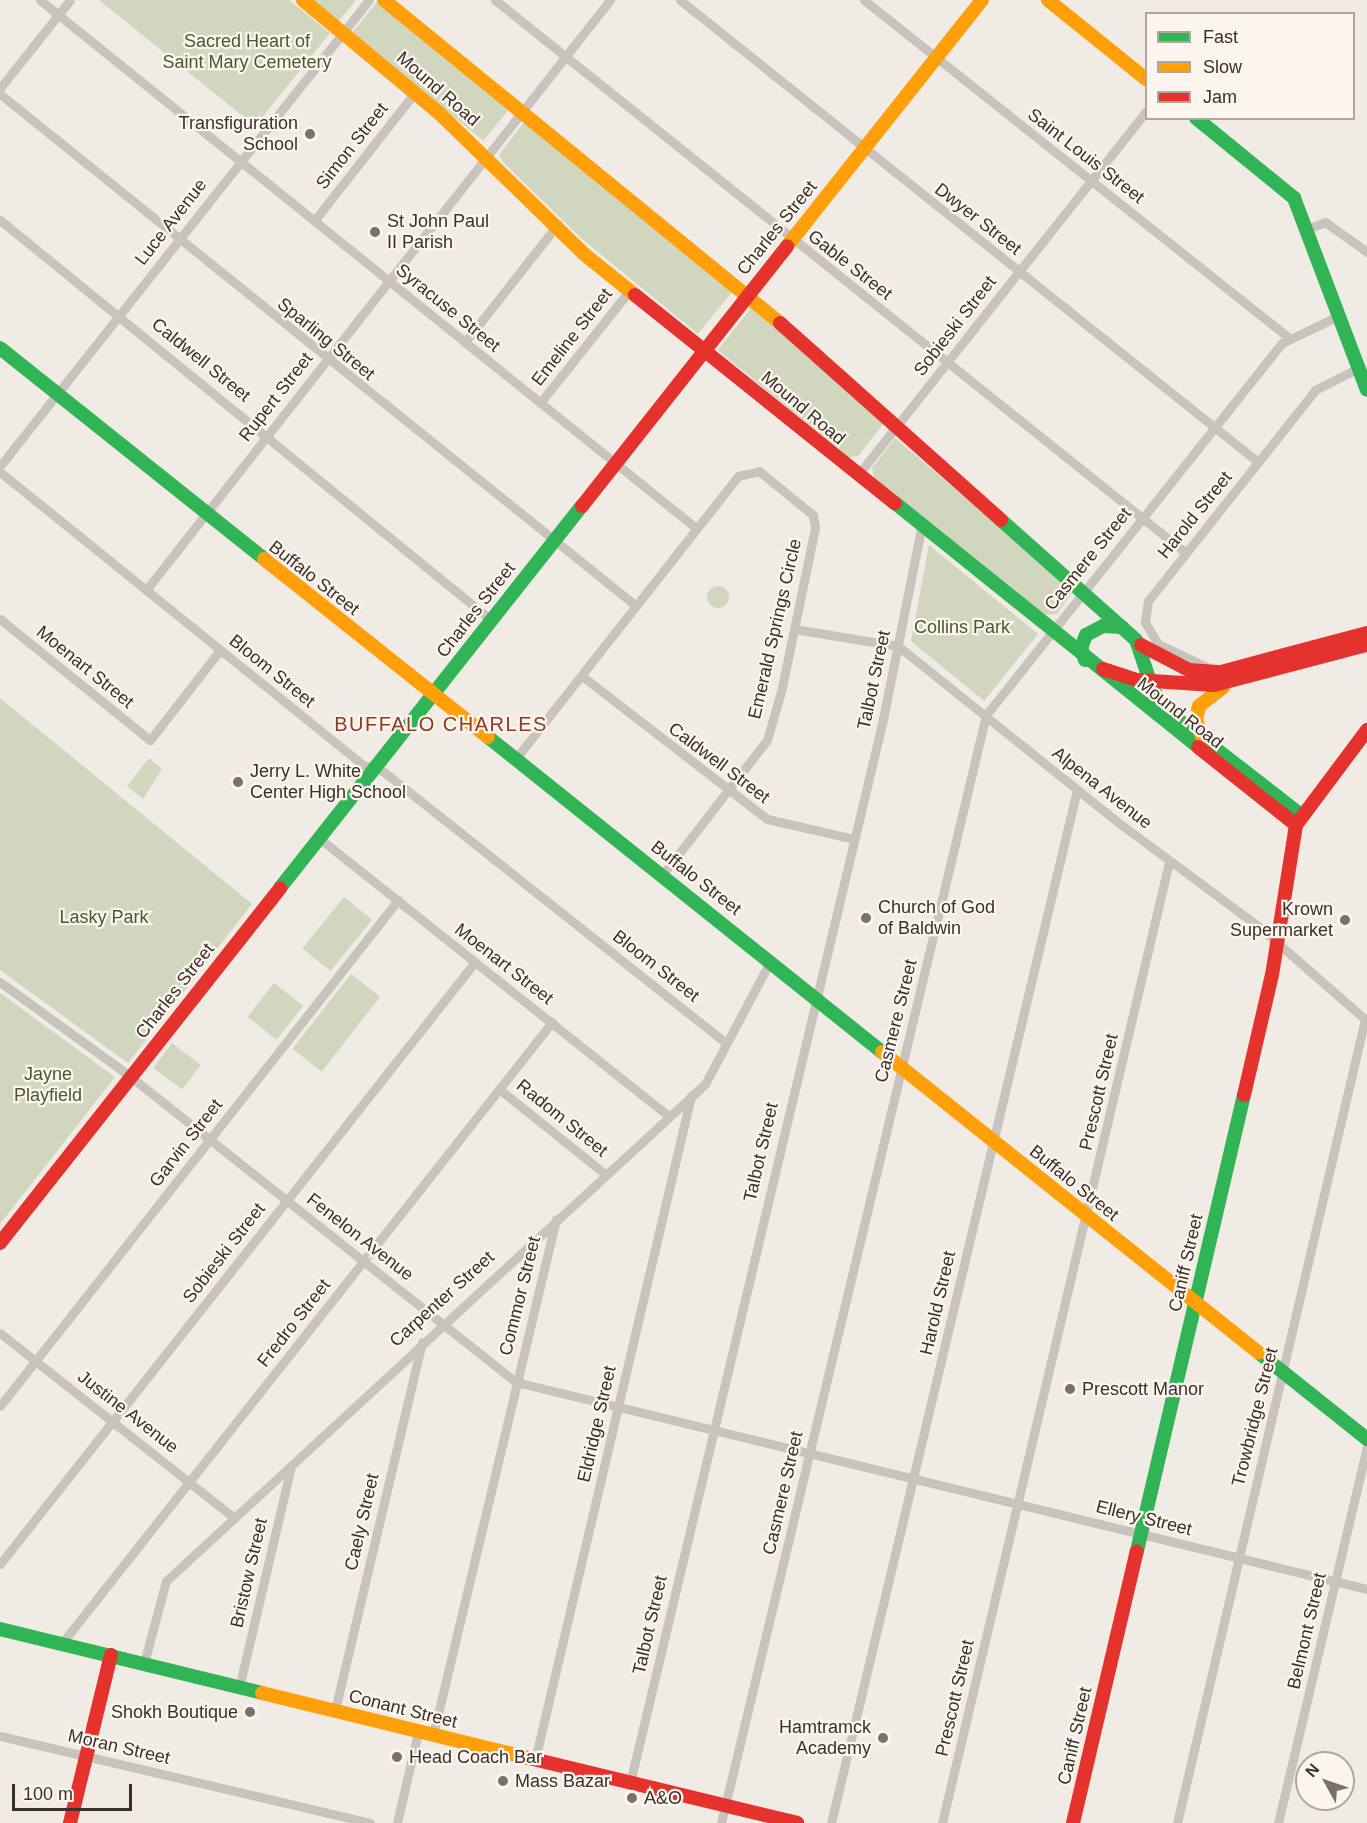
<!DOCTYPE html>
<html>
<head>
<meta charset="utf-8">
<style>
	body { margin:0 }
	#map { position:relative; width:1367px; height:1823px; overflow:hidden; background:#f0ebe5; font-family:Helvetica,sans-serif }
	div>[style] { position:absolute }
	[style*='--x'] { left:calc(var(--x)*1px); top:calc(var(--y)*1px); width:calc(var(--w)*1px); rotate:calc(var(--a)*1deg) }
	.green>* { inset:0; background:#d1d6bf; transform-origin:0 0 }
	.round { border-radius:50% }
	.street>* { height:9px; margin:-4.5px; padding:0 4.5px; transform-origin:4.5px; border-radius:4.5px; background:#c9c3be }
	.fast>* { height:14px; margin:-7px; padding:0 7px; transform-origin:7px; border-radius:7px; background:#30b455 }
	.slow>* { height:14px; margin:-7px; padding:0 7px; transform-origin:7px; border-radius:7px; background:#ff9f0a }
	.jam>* { height:14px; margin:-7px; padding:0 7px; transform-origin:7px; border-radius:7px; background:#e5322d }
	.dots>* { width:16px; height:16px; translate:-50% -50%; box-sizing:border-box; border:3px solid #fbf5ee; border-radius:50% }
	span { translate:-50% -50%; white-space:nowrap; text-align:center; line-height:1.15; -webkit-text-stroke:4.5px #fbf5ee; paint-order:stroke }
	.park-label { font-size:18px; color:#4a5a2e }
	.street-label { font-size:18px; color:#3b302b }
	.poi-label { font-size:18px; color:#3b302b }
	.right { translate:-100% -50%; text-align:right }
	.left { translate:0 -50%; text-align:left }
	.neighbourhood-label { font-size:20px; color:#8c3b22; letter-spacing:1.5px }
	.legend { position:absolute; left:1145px; top:12px; width:210px; height:108px; box-sizing:border-box; background:#fbf5ee; border:2px solid #aea6a0; margin:0; padding:8px 10px; list-style:none; font-size:18px; color:#3b302b }
	.legend li { display:flex; align-items:center; gap:12px; height:30px }
	.legend b { width:30px; border:2px solid #aea6a0 }
	.north { position:absolute; left:1295px; top:1751px; width:60px; height:60px; box-sizing:border-box; background:#fbf5ee; border:2px solid #aea6a0; border-radius:50%; rotate:310deg; font-size:16px; font-weight:700; line-height:24px; text-align:center; color:#3b302b }
	.north::after { content:''; display:block; margin:auto; width:21px; height:27px; background:#7a716c; clip-path:polygon(50% 0,100% 100%,50% 72%,0 100%) }
	.scale { position:absolute; left:12px; top:1784px; width:120px; height:27px; box-sizing:border-box; border:3px solid #3b302b; border-top:0; padding-left:8px; font-size:18px; line-height:21px; white-space:nowrap; color:#3b302b; -webkit-text-stroke:4px #fbf5ee; paint-order:stroke }
</style>
</head>
<body>
<div id="map">
	<div class="green">
		<div style="clip-path:polygon(99px 0,289px 0,330px 33px,255px 126px)"></div>
		<div style="clip-path:polygon(311px 0,356px 0,338px 22px)"></div>
		<div style="left:377px;top:2px;width:170px;height:41px;rotate:39deg"></div>
		<div style="clip-path:polygon(525px 121px,735px 288px,698px 334px,582px 239px,504px 163px,499px 155px)"></div>
		<div style="clip-path:polygon(752px 307px,884px 423px,858px 456px,848px 458px,718px 350px)"></div>
		<div style="clip-path:polygon(895px 438px,1074px 590px,1057px 614px,1045px 615px,875px 480px,872px 468px)"></div>
		<div style="clip-path:polygon(929px 545px,1038px 634px,984px 701px,911px 641px)"></div>
		<div class="round" style="left:707px;top:586px;width:22px;height:22px"></div>
		<div style="clip-path:polygon(0 698px,252px 904px,128px 1063px,0 970px)"></div>
		<div style="clip-path:polygon(149px 758px,162px 769px,143px 799px,127px 786px)"></div>
		<div style="left:344px;top:897px;width:36px;height:66px;rotate:39deg"></div>
		<div style="left:351px;top:974px;width:37px;height:95px;rotate:38deg"></div>
		<div style="left:274px;top:983px;width:37px;height:43px;rotate:38deg"></div>
		<div style="clip-path:polygon(0 993px,115px 1077px,0 1224px)"></div>
		<div style="left:172px;top:1043px;width:36px;height:31px;rotate:37deg"></div>
	</div>
	<div class="street">
		<div style="--x:40;--y:0;--w:842;--a:38.83"></div>
		<div style="--x:495;--y:0;--w:885;--a:38.67"></div>
		<div style="--x:680;--y:0;--w:740;--a:38.64"></div>
		<div style="--x:864;--y:0;--w:542;--a:38.48"></div>
		<div style="--x:0;--y:88;--w:112;--a:-51.5"></div>
		<div style="--x:0;--y:94;--w:815;--a:38.82"></div>
		<div style="--x:0;--y:220;--w:633;--a:39.17"></div>
		<div style="--x:314;--y:221;--w:164;--a:-51.9"></div>
		<div style="--x:1307;--y:229;--w:19;--a:-21"></div>
		<div style="--x:1325;--y:222;--w:52;--a:35.5"></div>
		<div style="--x:465;--y:342;--w:150;--a:-51.8"></div>
		<div style="--x:540;--y:403;--w:143;--a:-51.5"></div>
		<div style="--x:0;--y:466;--w:594;--a:-51.63"></div>
		<div style="--x:0;--y:472;--w:466;--a:38.9"></div>
		<div style="--x:363;--y:765;--w:22;--a:18"></div>
		<div style="--x:384;--y:772;--w:436;--a:38.4"></div>
		<div style="--x:857;--y:476;--w:465;--a:-51.6"></div>
		<div style="--x:146;--y:590;--w:751;--a:-51.82"></div>
		<div style="--x:0;--y:619;--w:193;--a:38.9"></div>
		<div style="--x:150;--y:740;--w:114;--a:-52.1"></div>
		<div style="--x:794;--y:629;--w:105;--a:9.3"></div>
		<div style="--x:898;--y:646;--w:288;--a:38.7"></div>
		<div style="--x:1123;--y:826;--w:167;--a:36.5"></div>
		<div style="--x:1257;--y:925;--w:146;--a:41.1"></div>
		<div style="--x:1207;--y:667;--w:54;--a:-154.9"></div>
		<div style="--x:1158;--y:644;--w:26;--a:-121"></div>
		<div style="--x:1145;--y:622;--w:21;--a:-82"></div>
		<div style="--x:1148;--y:601;--w:269;--a:-51.6"></div>
		<div style="--x:1315;--y:390;--w:48;--a:-27.1"></div>
		<div style="--x:582;--y:676;--w:234;--a:37.7"></div>
		<div style="--x:767;--y:819;--w:89;--a:12.9"></div>
		<div style="--x:517;--y:757;--w:357;--a:-51.8"></div>
		<div style="--x:738;--y:476;--w:22;--a:-13"></div>
		<div style="--x:759;--y:471;--w:70;--a:39.2"></div>
		<div style="--x:813;--y:515;--w:13;--a:81"></div>
		<div style="--x:815;--y:528;--w:163;--a:101.7"></div>
		<div style="--x:782;--y:688;--w:54;--a:106.1"></div>
		<div style="--x:767;--y:740;--w:170;--a:127.8"></div>
		<div style="--x:319;--y:838;--w:447;--a:38.5"></div>
		<div style="--x:0;--y:982;--w:162;--a:35.9"></div>
		<div style="--x:131;--y:1077;--w:491;--a:38.4"></div>
		<div style="--x:516;--y:1382;--w:876;--a:13.67"></div>
		<div style="--x:499;--y:1089;--w:136;--a:38.7"></div>
		<div style="--x:0;--y:1333;--w:297;--a:38.3"></div>
		<div style="--x:0;--y:1406;--w:644;--a:-51.81"></div>
		<div style="--x:0;--y:1564;--w:767;--a:-51.73"></div>
		<div style="--x:62;--y:1643;--w:791;--a:-51.72"></div>
		<div style="--x:144;--y:1663;--w:85;--a:-75"></div>
		<div style="--x:166;--y:1581;--w:733;--a:-42.68"></div>
		<div style="--x:705;--y:1084;--w:140;--a:-62"></div>
		<div style="--x:239;--y:1688;--w:228;--a:-76.8"></div>
		<div style="--x:335;--y:1710;--w:378;--a:-76.7"></div>
		<div style="--x:433;--y:1735;--w:530;--a:-76.59"></div>
		<div style="--x:0;--y:1736;--w:380;--a:13.2"></div>
		<div style="--x:535;--y:1760;--w:682;--a:-76.78"></div>
		<div style="--x:630;--y:1783;--w:1094;--a:-76.62"></div>
		<div style="--x:883;--y:719;--w:195;--a:-78.7"></div>
		<div style="--x:397;--y:1823;--w:93;--a:-77"></div>
		<div style="--x:721;--y:1823;--w:1139;--a:-76.55"></div>
		<div style="--x:986;--y:715;--w:475;--a:-51.5"></div>
		<div style="--x:1282;--y:343;--w:62;--a:-25.7"></div>
		<div style="--x:831;--y:1823;--w:1062;--a:-76.61"></div>
		<div style="--x:942;--y:1823;--w:987;--a:-76.71"></div>
		<div style="--x:1177;--y:1823;--w:826;--a:-76.84"></div>
		<div style="--x:1278;--y:1823;--w:387;--a:-76.7"></div>
	</div>
	<div class="fast">
		<div style="--x:1196;--y:118;--w:127;--a:39.2"></div>
		<div style="--x:1294;--y:198;--w:205;--a:69.2"></div>
		<div style="--x:0;--y:348;--w:338;--a:38.6"></div>
		<div style="--x:895;--y:503;--w:389;--a:38.8"></div>
		<div style="--x:1001;--y:520;--w:181;--a:41.6"></div>
		<div style="--x:1136;--y:640;--w:53;--a:71.2"></div>
		<div style="--x:1153;--y:690;--w:25;--a:56"></div>
		<div style="--x:1167;--y:711;--w:170;--a:37.8"></div>
		<div style="--x:1085;--y:660;--w:13;--a:-108"></div>
		<div style="--x:1081;--y:648;--w:14;--a:-69"></div>
		<div style="--x:1086;--y:635;--w:19;--a:-28"></div>
		<div style="--x:1103;--y:626;--w:19;--a:3"></div>
		<div style="--x:488;--y:737;--w:504;--a:38.64"></div>
		<div style="--x:280;--y:888;--w:487;--a:-51.7"></div>
		<div style="--x:1259;--y:1353;--w:138;--a:38.5"></div>
		<div style="--x:1137;--y:1551;--w:468;--a:-76.8"></div>
		<div style="--x:0;--y:1629;--w:270;--a:13.7"></div>
	</div>
	<div class="slow">
		<div style="--x:303;--y:0;--w:177;--a:39.7"></div>
		<div style="--x:439;--y:113;--w:202;--a:44.2"></div>
		<div style="--x:584;--y:254;--w:65;--a:38.8"></div>
		<div style="--x:384;--y:0;--w:511;--a:39.2"></div>
		<div style="--x:1048;--y:0;--w:126;--a:38.9"></div>
		<div style="--x:787;--y:246;--w:314;--a:-51.6"></div>
		<div style="--x:264;--y:559;--w:286;--a:38.5"></div>
		<div style="--x:1202;--y:737;--w:18;--a:-109"></div>
		<div style="--x:1196;--y:720;--w:14;--a:-78"></div>
		<div style="--x:1199;--y:706;--w:31;--a:-38"></div>
		<div style="--x:882;--y:1052;--w:482;--a:38.6"></div>
		<div style="--x:262;--y:1693;--w:275;--a:13.7"></div>
	</div>
	<div class="jam">
		<div style="--x:635;--y:295;--w:333;--a:38.7"></div>
		<div style="--x:780;--y:323;--w:296;--a:41.7"></div>
		<div style="--x:582;--y:506;--w:331;--a:-51.7"></div>
		<div style="--x:1141;--y:645;--w:54;--a:27.5"></div>
		<div style="--x:1189;--y:670;--w:32;--a:4"></div>
		<div style="--x:1221;--y:672;--w:151;--a:-15"></div>
		<div style="--x:1103;--y:669;--w:36;--a:18"></div>
		<div style="--x:1137;--y:680;--w:77;--a:3.7"></div>
		<div style="--x:1214;--y:685;--w:158;--a:-14.7"></div>
		<div style="--x:1198;--y:747;--w:125;--a:38.5"></div>
		<div style="--x:1244;--y:1095;--w:123;--a:-76.9"></div>
		<div style="--x:1272;--y:975;--w:152;--a:-80.9"></div>
		<div style="--x:1296;--y:825;--w:119;--a:-53.2"></div>
		<div style="--x:0;--y:1243;--w:452;--a:-51.7"></div>
		<div style="--x:529;--y:1758;--w:276;--a:13.6"></div>
		<div style="--x:70;--y:1823;--w:173;--a:-76.3"></div>
		<div style="--x:1073;--y:1823;--w:279;--a:-76.8"></div>
	</div>
	<div class="dots">
		<div style="left:310px;top:134px;background:#7a716c"></div>
		<div style="left:375px;top:232px;background:#7a716c"></div>
		<div style="left:238px;top:782px;background:#7a716c"></div>
		<div style="left:866px;top:918px;background:#7a716c"></div>
		<div style="left:1345px;top:920px;background:#7a716c"></div>
		<div style="left:1070px;top:1389px;background:#7a716c"></div>
		<div style="left:250px;top:1712px;background:#7a716c"></div>
		<div style="left:883px;top:1738px;background:#7a716c"></div>
		<div style="left:397px;top:1757px;background:#7a716c"></div>
		<div style="left:503px;top:1781px;background:#7a716c"></div>
		<div style="left:632px;top:1798px;background:#7a716c"></div>
	</div>
	<div class="park-label">
		<span style="left:247px;top:52px">Sacred Heart of<br>Saint Mary Cemetery</span>
		<span style="left:962px;top:627px">Collins Park</span>
		<span style="left:104px;top:917px">Lasky Park</span>
		<span style="left:48px;top:1085px">Jayne<br>Playfield</span>
	</div>
	<div class="street-label">
		<span style="left:438px;top:89px;rotate:41deg">Mound Road</span>
		<span style="left:352px;top:146px;rotate:-52deg">Simon Street</span>
		<span style="left:1086px;top:156px;rotate:38deg">Saint Louis Street</span>
		<span style="left:978px;top:219px;rotate:38deg">Dwyer Street</span>
		<span style="left:171px;top:222px;rotate:-52deg">Luce Avenue</span>
		<span style="left:777px;top:228px;rotate:-51deg">Charles Street</span>
		<span style="left:850px;top:265px;rotate:38deg">Gable Street</span>
		<span style="left:448px;top:308px;rotate:39deg">Syracuse Street</span>
		<span style="left:955px;top:326px;rotate:-52deg">Sobieski Street</span>
		<span style="left:572px;top:337px;rotate:-52deg">Emeline Street</span>
		<span style="left:326px;top:339px;rotate:39deg">Sparling Street</span>
		<span style="left:201px;top:360px;rotate:39deg">Caldwell Street</span>
		<span style="left:276px;top:397px;rotate:-52deg">Rupert Street</span>
		<span style="left:803px;top:408px;rotate:40deg">Mound Road</span>
		<span style="left:1195px;top:515px;rotate:-51deg">Harold Street</span>
		<span style="left:1088px;top:559px;rotate:-51deg">Casmere Street</span>
		<span style="left:314px;top:578px;rotate:38deg">Buffalo Street</span>
		<span style="left:476px;top:610px;rotate:-52deg">Charles Street</span>
		<span style="left:775px;top:629px;rotate:-77deg">Emerald Springs Circle</span>
		<span style="left:85px;top:667px;rotate:39deg">Moenart Street</span>
		<span style="left:272px;top:671px;rotate:39deg">Bloom Street</span>
		<span style="left:874px;top:680px;rotate:-78deg">Talbot Street</span>
		<span style="left:1180px;top:713px;rotate:38deg">Mound Road</span>
		<span style="left:719px;top:763px;rotate:37deg">Caldwell Street</span>
		<span style="left:1102px;top:788px;rotate:38deg">Alpena Avenue</span>
		<span style="left:696px;top:878px;rotate:38deg">Buffalo Street</span>
		<span style="left:504px;top:964px;rotate:38deg">Moenart Street</span>
		<span style="left:656px;top:966px;rotate:38deg">Bloom Street</span>
		<span style="left:175px;top:991px;rotate:-52deg">Charles Street</span>
		<span style="left:896px;top:1021px;rotate:-76deg">Casmere Street</span>
		<span style="left:1099px;top:1092px;rotate:-77deg">Prescott Street</span>
		<span style="left:562px;top:1118px;rotate:39deg">Radom Street</span>
		<span style="left:186px;top:1143px;rotate:-52deg">Garvin Street</span>
		<span style="left:761px;top:1152px;rotate:-77deg">Talbot Street</span>
		<span style="left:1074px;top:1183px;rotate:39deg">Buffalo Street</span>
		<span style="left:360px;top:1237px;rotate:38deg">Fenelon Avenue</span>
		<span style="left:224px;top:1253px;rotate:-52deg">Sobieski Street</span>
		<span style="left:1186px;top:1263px;rotate:-77deg">Caniff Street</span>
		<span style="left:520px;top:1296px;rotate:-76deg">Commor Street</span>
		<span style="left:442px;top:1299px;rotate:-42deg">Carpenter Street</span>
		<span style="left:938px;top:1303px;rotate:-77deg">Harold Street</span>
		<span style="left:294px;top:1323px;rotate:-52deg">Fredro Street</span>
		<span style="left:128px;top:1412px;rotate:38deg">Justine Avenue</span>
		<span style="left:1255px;top:1417px;rotate:-76deg">Trowbridge Street</span>
		<span style="left:597px;top:1424px;rotate:-77deg">Eldridge Street</span>
		<span style="left:783px;top:1493px;rotate:-77deg">Casmere Street</span>
		<span style="left:1144px;top:1518px;rotate:14deg">Ellery Street</span>
		<span style="left:362px;top:1522px;rotate:-77deg">Caely Street</span>
		<span style="left:249px;top:1573px;rotate:-77deg">Bristow Street</span>
		<span style="left:650px;top:1625px;rotate:-77deg">Talbot Street</span>
		<span style="left:1307px;top:1631px;rotate:-77deg">Belmont Street</span>
		<span style="left:955px;top:1698px;rotate:-77deg">Prescott Street</span>
		<span style="left:403px;top:1709px;rotate:14deg">Conant Street</span>
		<span style="left:1075px;top:1736px;rotate:-77deg">Caniff Street</span>
		<span style="left:119px;top:1747px;rotate:13deg">Moran Street</span>
	</div>
	<div class="poi-label">
		<span class="right" style="left:298px;top:134px">Transfiguration<br>School</span>
		<span class="left" style="left:387px;top:232px">St John Paul<br>II Parish</span>
		<span class="left" style="left:250px;top:782px">Jerry L. White<br>Center High School</span>
		<span class="left" style="left:878px;top:918px">Church of God<br>of Baldwin</span>
		<span class="right" style="left:1333px;top:920px">Krown<br>Supermarket</span>
		<span class="left" style="left:1082px;top:1389px">Prescott Manor</span>
		<span class="right" style="left:238px;top:1712px">Shokh Boutique</span>
		<span class="right" style="left:871px;top:1738px">Hamtramck<br>Academy</span>
		<span class="left" style="left:409px;top:1757px">Head Coach Bar</span>
		<span class="left" style="left:515px;top:1781px">Mass Bazar</span>
		<span class="left" style="left:644px;top:1798px">A&amp;O</span>
	</div>
	<div class="neighbourhood-label">
		<span style="left:441px;top:724px">BUFFALO CHARLES</span>
	</div>
	<ul class="legend">
	<li><b style="height:8px;background:#30b455"></b>Fast</li>
	<li><b style="height:8px;background:#ff9f0a"></b>Slow</li>
	<li><b style="height:8px;background:#e5322d"></b>Jam</li>
	</ul>
	<div class="north">N</div>
	<div class="scale">100 m</div>
</div>
</body>
</html>
